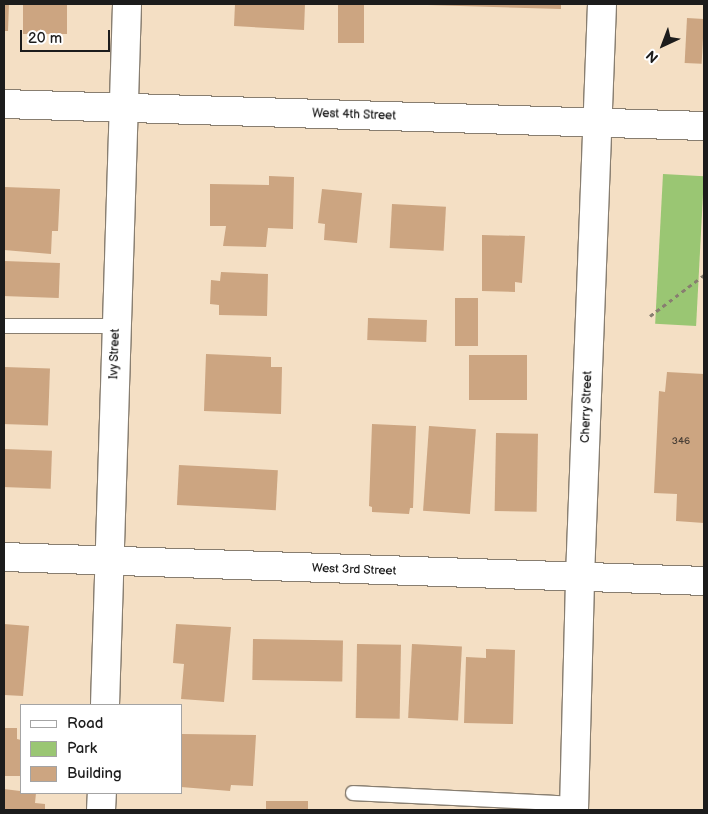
<!DOCTYPE html>
<html>
<head>
<meta charset="utf-8">
<style>
	body { margin:0 }
	#map { position:relative; width:708px; height:814px; overflow:hidden; background:#f4dfc4; font-family:"Balsamiq Sans",sans-serif }
	div>[style] { position:absolute }
	[style*='--x'] { left:calc(var(--x)*1px); top:calc(var(--y)*1px); width:calc(var(--w)*1px); rotate:calc(var(--a)*1deg) }
	.green>* { inset:0; background:#9ac673; transform-origin:0 0 }
	.building>* { inset:0; background:#cca581; transform-origin:0 0 }
	.path>* { height:3px; margin-top:-1.5px; transform-origin:0; background:repeating-linear-gradient(90deg,#887e70 0 4px,transparent 0 8px) }
	.roads { filter:drop-shadow(1px 0 #887e70) drop-shadow(-1px 0 #887e70) drop-shadow(0 1px #887e70) drop-shadow(0 -1px #887e70) }
	.service>* { height:14px; margin:-7px; padding:0 7px; transform-origin:7px; border-radius:7px; background:#fff }
	.minor>* { height:28px; margin:-14px; padding:0 14px; transform-origin:14px; border-radius:14px; background:#fff }
	span { translate:-50% -50%; white-space:nowrap; text-align:center; line-height:1.15; -webkit-text-stroke:4.5px #fff; paint-order:stroke }
	.number-label { font-size:10px; color:#483e35 }
	.number-label span { -webkit-text-stroke-width:0 }
	.street-label { font-size:12px; color:#1c1c1c }
	.frame { position:absolute; inset:0; border:5px solid #1c1c1c; pointer-events:none }
	.legend { position:absolute; left:20px; top:704px; width:162px; height:90px; box-sizing:border-box; background:#fff; border:1px solid #a4a4a4; margin:0; padding:6px 9px; list-style:none; font-size:15px; color:#1c1c1c }
	.legend li { display:flex; align-items:center; gap:10px; height:25px }
	.legend b { width:25px; border:1px solid #a4a4a4 }
	.north { position:absolute; left:638px; top:20px; width:50px; height:50px; -webkit-text-stroke:4px #fff; paint-order:stroke; rotate:223deg; font-size:14px; font-weight:700; line-height:20px; text-align:center; color:#1c1c1c }
	.north::after { content:''; display:block; margin:auto; width:18px; height:22px; background:#1c1c1c; clip-path:polygon(50% 0,100% 100%,50% 72%,0 100%) }
	.scale { position:absolute; left:20px; top:30px; width:90px; height:22px; box-sizing:border-box; border:2px solid #1c1c1c; border-top:0; padding-left:6px; font-size:15px; line-height:18px; white-space:nowrap; color:#1c1c1c; -webkit-text-stroke:4px #fff; paint-order:stroke }
</style>
</head>
<body>
<div id="map">
	<div class="green">
		<div style="left:663px;top:174px;width:41px;height:150px;rotate:3deg"></div>
	</div>
	<div class="building">
		<div style="clip-path:polygon(4px 4px,9px 4px,8px 31px,4px 31px)"></div>
		<div style="left:23px;top:4px;width:44px;height:30px"></div>
		<div style="clip-path:polygon(235px 4px,305px 4px,304px 30px,234px 26px)"></div>
		<div style="left:338px;top:4px;width:26px;height:39px"></div>
		<div style="clip-path:polygon(394px 4px,561px 4px,561px 9px)"></div>
		<div style="left:687px;top:18px;width:17px;height:45px;rotate:3deg"></div>
		<div style="clip-path:polygon(269px 176px,294px 177px,293px 229px,268px 228px,266px 247px,223px 246px,226px 226px,210px 226px,210px 184px,269px 185px)"></div>
		<div style="clip-path:polygon(4px 187px,60px 189px,58px 231px,52px 231px,51px 254px,4px 250px)"></div>
		<div style="clip-path:polygon(322px 189px,362px 193px,357px 243px,324px 240px,325px 224px,318px 223px)"></div>
		<div style="left:392px;top:204px;width:54px;height:44px;rotate:3deg"></div>
		<div style="clip-path:polygon(482px 235px,525px 236px,522px 283px,515px 282px,515px 292px,482px 291px)"></div>
		<div style="left:4px;top:261px;width:56px;height:35px;rotate:2deg"></div>
		<div style="clip-path:polygon(221px 272px,268px 274px,267px 316px,219px 315px,219px 305px,210px 304px,211px 280px,220px 281px)"></div>
		<div style="left:455px;top:298px;width:23px;height:48px"></div>
		<div style="left:368px;top:318px;width:59px;height:22px;rotate:2deg"></div>
		<div style="clip-path:polygon(206px 354px,271px 357px,271px 367px,282px 367px,281px 414px,204px 411px)"></div>
		<div style="left:527px;top:355px;width:45px;height:58px;rotate:90deg"></div>
		<div style="left:4px;top:367px;width:46px;height:57px;rotate:2deg"></div>
		<div style="clip-path:polygon(667px 372px,704px 374px,704px 523px,676px 521px,677px 494px,654px 493px,659px 391px,665px 392px)"></div>
		<div style="clip-path:polygon(372px 424px,416px 426px,413px 508px,410px 508px,409px 514px,372px 512px,372px 507px,369px 506px)"></div>
		<div style="left:429px;top:426px;width:47px;height:85px;rotate:4deg"></div>
		<div style="left:496px;top:433px;width:42px;height:78px;rotate:1deg"></div>
		<div style="left:4px;top:449px;width:48px;height:38px;rotate:2deg"></div>
		<div style="left:179px;top:465px;width:99px;height:40px;rotate:3deg"></div>
		<div style="clip-path:polygon(4px 624px,29px 626px,23px 696px,4px 695px)"></div>
		<div style="clip-path:polygon(176px 624px,231px 627px,224px 702px,181px 699px,184px 664px,173px 663px)"></div>
		<div style="left:253px;top:639px;width:90px;height:41px;rotate:1deg"></div>
		<div style="left:357px;top:644px;width:44px;height:74px;rotate:1deg"></div>
		<div style="left:412px;top:644px;width:50px;height:74px;rotate:3deg"></div>
		<div style="clip-path:polygon(486px 649px,515px 650px,513px 724px,464px 723px,466px 657px,486px 658px)"></div>
		<div style="clip-path:polygon(4px 728px,17px 728px,17px 739px,21px 740px,21px 776px,4px 776px)"></div>
		<div style="clip-path:polygon(182px 734px,256px 735px,253px 786px,231px 785px,230px 791px,181px 787px)"></div>
		<div style="clip-path:polygon(4px 789px,36px 793px,35px 803px,45px 804px,45px 810px,4px 810px)"></div>
		<div style="left:266px;top:801px;width:42px;height:9px"></div>
	</div>
	<div class="path">
		<div style="--x:650;--y:316;--w:68;--a:-37.2"></div>
	</div>
	<div class="roads">
		<div class="service">
			<div style="--x:4;--y:326;--w:112;--a:0"></div>
			<div style="--x:353;--y:793;--w:222;--a:2.8"></div>
		</div>
		<div class="minor">
			<div style="--x:4;--y:104;--w:700;--a:1.8"></div>
			<div style="--x:4;--y:557;--w:700;--a:1.96"></div>
			<div style="--x:105;--y:705;--w:701;--a:-88.2"></div>
			<div style="--x:101;--y:810;--w:17;--a:-87"></div>
			<div style="--x:574;--y:810;--w:233;--a:-88.5"></div>
			<div style="--x:580;--y:577;--w:573;--a:-87.8"></div>
		</div>
	</div>
	<div class="number-label">
		<span style="left:681px;top:442px">346</span>
	</div>
	<div class="street-label">
		<span style="left:354px;top:115px;rotate:2deg">West 4th Street</span>
		<span style="left:115px;top:354px;rotate:-88deg">Ivy Street</span>
		<span style="left:587px;top:407px;rotate:-88deg">Cherry Street</span>
		<span style="left:354px;top:570px;rotate:2deg">West 3rd Street</span>
	</div>
	<div class="frame"></div>
	<ul class="legend">
	<li><b style="height:6px;background:#fff"></b>Road</li>
	<li><b style="height:14px;background:#9ac673"></b>Park</li>
	<li><b style="height:14px;background:#cca581"></b>Building</li>
	</ul>
	<div class="north">N</div>
	<div class="scale">20 m</div>
</div>
</body>
</html>
